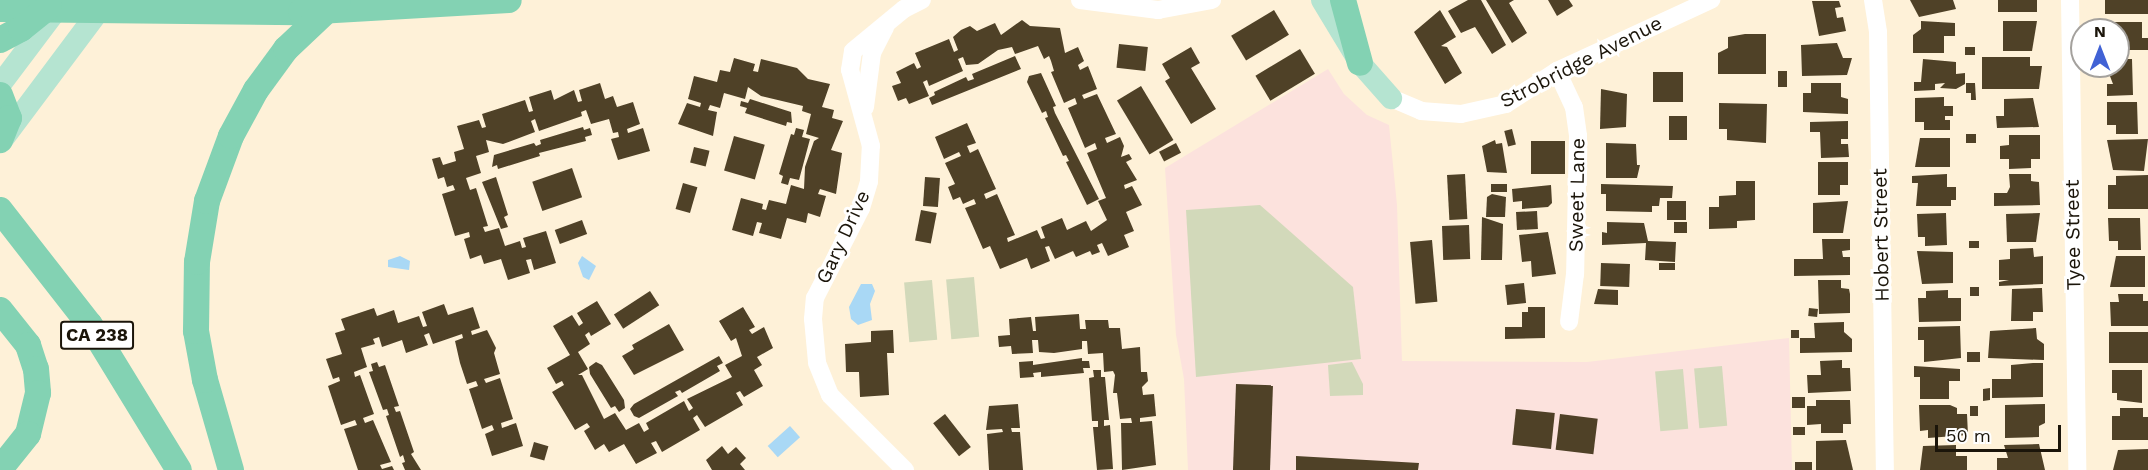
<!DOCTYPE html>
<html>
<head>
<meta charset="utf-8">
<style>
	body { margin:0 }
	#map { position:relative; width:2148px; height:470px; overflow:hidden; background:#fef1d8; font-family:"Work Sans",sans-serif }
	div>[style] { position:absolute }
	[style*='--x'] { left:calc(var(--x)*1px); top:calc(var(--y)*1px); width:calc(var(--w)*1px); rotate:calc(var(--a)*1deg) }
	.education>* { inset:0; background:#fce2dd }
	.green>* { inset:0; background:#d2d9ba; transform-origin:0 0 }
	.water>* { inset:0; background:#a9d8f5; transform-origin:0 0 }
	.building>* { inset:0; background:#4f4127; transform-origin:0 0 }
	.minor>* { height:18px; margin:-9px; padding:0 9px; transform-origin:9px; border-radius:9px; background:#fff }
	.major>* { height:22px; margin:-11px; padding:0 11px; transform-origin:11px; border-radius:11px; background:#b5e4d1 }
	.highway>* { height:26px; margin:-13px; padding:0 13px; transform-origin:13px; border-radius:13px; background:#83d2b3 }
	span { translate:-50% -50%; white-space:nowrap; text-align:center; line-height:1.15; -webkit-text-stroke:6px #fff; paint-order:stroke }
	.shield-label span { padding:2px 4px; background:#fff; border:2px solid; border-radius:4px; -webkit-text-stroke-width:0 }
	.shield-label { font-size:18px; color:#1b150a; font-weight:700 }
	.street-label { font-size:20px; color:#1b150a }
	.north { position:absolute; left:2070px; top:18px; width:60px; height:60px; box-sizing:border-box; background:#fff; border:2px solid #a4a19d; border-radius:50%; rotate:0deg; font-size:16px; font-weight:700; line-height:24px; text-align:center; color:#1b150a }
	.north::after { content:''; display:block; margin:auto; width:21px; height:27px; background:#4162d5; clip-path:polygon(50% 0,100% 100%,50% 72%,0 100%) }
	.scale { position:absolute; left:1935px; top:425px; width:126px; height:27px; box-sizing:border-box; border:3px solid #1b150a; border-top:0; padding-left:8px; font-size:18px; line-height:21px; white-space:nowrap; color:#1b150a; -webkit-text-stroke:4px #fff; paint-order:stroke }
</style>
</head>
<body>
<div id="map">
	<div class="education">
		<div style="clip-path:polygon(1328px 69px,1344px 94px,1367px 115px,1389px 125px,1397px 205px,1402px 361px,1587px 362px,1789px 338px,1792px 470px,1188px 470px,1184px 379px,1176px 335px,1165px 168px)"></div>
	</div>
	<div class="green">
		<div style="clip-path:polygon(1260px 205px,1353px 287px,1361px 359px,1196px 377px,1186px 210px)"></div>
		<div style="left:974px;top:277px;width:60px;height:28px;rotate:85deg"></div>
		<div style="left:932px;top:280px;width:60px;height:28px;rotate:85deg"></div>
		<div style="clip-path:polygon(1352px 362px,1363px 384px,1363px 395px,1330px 396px,1328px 365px)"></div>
		<div style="left:1722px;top:366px;width:60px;height:28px;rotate:85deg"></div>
		<div style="left:1683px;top:369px;width:60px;height:28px;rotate:85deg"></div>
	</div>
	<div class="water">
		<div style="clip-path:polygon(400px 256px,410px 261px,409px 270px,388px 267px,388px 260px)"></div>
		<div style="clip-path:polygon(582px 256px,596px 266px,589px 280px,583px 277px,578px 263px)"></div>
		<div style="clip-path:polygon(861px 284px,872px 284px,875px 291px,870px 304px,872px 320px,858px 325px,851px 319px,849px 307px)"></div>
		<div style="left:790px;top:426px;width:15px;height:30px;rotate:48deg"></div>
	</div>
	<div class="building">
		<div style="clip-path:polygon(1468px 0,1481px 0,1506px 45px,1492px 54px,1475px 27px,1461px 33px,1448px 11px)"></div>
		<div style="clip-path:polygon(1486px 0,1514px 0,1509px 3px,1527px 33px,1512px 43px)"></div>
		<div style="clip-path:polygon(1548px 0,1569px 0,1573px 6px,1557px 16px)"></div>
		<div style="clip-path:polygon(1910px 0,1953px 0,1956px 9px,1919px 17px)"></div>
		<div style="left:1998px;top:0;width:39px;height:12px"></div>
		<div style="left:2105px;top:0;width:43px;height:14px"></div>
		<div style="clip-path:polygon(1812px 1px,1839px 1px,1841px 7px,1835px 8px,1837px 18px,1843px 17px,1846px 31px,1819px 36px)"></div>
		<div style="left:1274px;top:10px;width:29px;height:50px;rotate:59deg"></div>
		<div style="clip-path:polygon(1440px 10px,1456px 37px,1441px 46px,1447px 47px,1462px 73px,1445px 84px,1414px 32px)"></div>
		<div style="clip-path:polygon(1022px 20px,1030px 26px,1060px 28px,1065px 53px,1078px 47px,1084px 61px,1078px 65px,1080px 70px,1088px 66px,1097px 89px,1082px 95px,1084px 99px,1097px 94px,1116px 134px,1105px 138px,1107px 143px,1120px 137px,1124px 146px,1121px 157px,1129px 154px,1132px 159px,1126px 162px,1137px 180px,1124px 185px,1125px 189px,1132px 186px,1142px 205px,1126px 212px,1134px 231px,1124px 235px,1129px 247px,1108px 256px,1102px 243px,1097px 245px,1100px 252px,1092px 255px,1090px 251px,1076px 257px,1073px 251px,1055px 259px,1049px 246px,1045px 247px,1050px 261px,1031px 269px,1027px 258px,1000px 269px,990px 246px,983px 249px,965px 208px,976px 204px,974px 199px,963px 204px,960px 197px,953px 200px,948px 187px,955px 184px,945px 163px,961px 156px,959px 152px,944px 159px,935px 137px,967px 123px,976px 143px,967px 146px,970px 153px,978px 149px,996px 189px,984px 194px,986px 199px,997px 194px,1015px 235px,1007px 238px,1008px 242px,1037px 230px,1041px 239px,1045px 238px,1041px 227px,1062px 218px,1067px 230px,1086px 221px,1091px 231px,1107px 220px,1098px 201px,1106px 198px,1087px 153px,1097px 149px,1095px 143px,1085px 148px,1068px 108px,1077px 104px,1075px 98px,1064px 103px,1051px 72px,1054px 71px,1051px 61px,1049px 56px,1044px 59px,1038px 46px,1015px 54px,1012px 47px,998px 50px,978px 64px,966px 65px,963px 57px,958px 59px,963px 71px,929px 86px,927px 80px,923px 82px,929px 96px,909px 104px,906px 98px,898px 101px,892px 86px,901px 83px,896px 72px,914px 63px,917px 69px,921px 67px,915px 53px,949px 39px,954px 52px,958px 50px,953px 37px,961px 30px,970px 26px,977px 31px,995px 23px,1001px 35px)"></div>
		<div style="clip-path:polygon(1921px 21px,1955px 23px,1955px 36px,1944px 36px,1944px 53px,1913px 53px,1913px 35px,1921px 29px)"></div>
		<div style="clip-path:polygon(2003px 21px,2037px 21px,2032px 51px,2003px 51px)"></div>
		<div style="clip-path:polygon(2112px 22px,2142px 22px,2142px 38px,2148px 38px,2148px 50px,2118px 50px,2118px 30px,2112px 30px)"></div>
		<div style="clip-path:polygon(1745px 34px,1766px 34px,1766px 74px,1718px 74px,1718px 53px,1728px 48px,1728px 37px)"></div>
		<div style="clip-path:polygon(1837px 43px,1843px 58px,1852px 58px,1847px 75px,1802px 76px,1801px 45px)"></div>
		<div style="left:1119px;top:44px;width:29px;height:24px;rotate:6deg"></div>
		<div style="clip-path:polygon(1191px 47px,1200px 63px,1191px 68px,1216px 109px,1191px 124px,1165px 81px,1170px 78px,1162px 64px)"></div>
		<div style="left:1965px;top:47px;width:10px;height:8px"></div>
		<div style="left:1300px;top:49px;width:29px;height:52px;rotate:59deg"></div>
		<div style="clip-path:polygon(1015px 56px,1021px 69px,932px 105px,929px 98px,935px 95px,934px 92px,966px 77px,968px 81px,974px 79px,972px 74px)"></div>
		<div style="clip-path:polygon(1982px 57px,2030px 57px,2030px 66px,2042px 66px,2039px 89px,1982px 89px)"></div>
		<div style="clip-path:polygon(734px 58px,755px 64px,753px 71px,758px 72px,761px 59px,797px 68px,808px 79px,830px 84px,822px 107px,834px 110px,832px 118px,843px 121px,831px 150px,842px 153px,836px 194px,820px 189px,818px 194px,826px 196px,820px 217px,808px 213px,806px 223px,787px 218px,781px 239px,759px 233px,762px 223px,757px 222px,753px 236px,732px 230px,741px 198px,763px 204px,762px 209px,766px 210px,769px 200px,786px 204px,791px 185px,804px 189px,805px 167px,814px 141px,819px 138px,806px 134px,811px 114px,802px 111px,803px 106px,761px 96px,748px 87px,745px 99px,724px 93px,720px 108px,710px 105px,708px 110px,717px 112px,713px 136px,678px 124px,687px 103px,700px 107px,701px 103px,688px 99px,694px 76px,717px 82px,720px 70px,730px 72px)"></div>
		<div style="clip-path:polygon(1923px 59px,1956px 62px,1956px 74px,1965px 73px,1965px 84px,1956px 89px,1940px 88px,1945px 83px,1935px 84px,1935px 90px,1914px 91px,1914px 82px,1921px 82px)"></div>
		<div style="clip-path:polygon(2118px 59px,2132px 59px,2133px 95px,2107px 96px,2107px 84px,2113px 84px,2106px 66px,2118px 66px)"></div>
		<div style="left:1778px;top:71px;width:9px;height:16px"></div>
		<div style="left:1653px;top:72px;width:30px;height:30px"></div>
		<div style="clip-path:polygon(1041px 73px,1056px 106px,1053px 107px,1055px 113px,1099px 199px,1087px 205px,1066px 162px,1069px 161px,1066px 155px,1063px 156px,1045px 118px,1048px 117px,1046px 111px,1042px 113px,1027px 82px,1029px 76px)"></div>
		<div style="clip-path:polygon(600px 83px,605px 99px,613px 96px,617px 107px,633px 102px,640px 124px,627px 129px,628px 133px,643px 128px,650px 151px,618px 160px,611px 139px,619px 137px,618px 132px,613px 133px,609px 119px,591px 124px,586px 110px,581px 112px,582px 116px,539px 131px,535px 119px,531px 121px,535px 132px,503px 144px,486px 140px,489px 152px,476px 156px,481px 173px,466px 178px,470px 190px,476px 188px,488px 226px,483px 227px,485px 232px,499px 228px,505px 246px,520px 241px,522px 248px,526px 247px,523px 238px,546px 231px,556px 263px,534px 270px,531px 259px,526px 260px,530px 273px,508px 280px,501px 259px,484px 264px,481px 255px,470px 259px,464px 239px,470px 237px,469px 232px,455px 236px,442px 194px,455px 190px,453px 185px,447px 187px,444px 177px,438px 179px,432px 159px,440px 157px,443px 165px,456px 161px,454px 152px,464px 149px,457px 126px,479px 120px,482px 128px,486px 127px,482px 114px,525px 100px,529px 112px,533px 111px,529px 97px,551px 90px,554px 100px,574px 90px,578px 102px,582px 101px,579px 90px)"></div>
		<div style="clip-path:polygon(1811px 83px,1841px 83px,1841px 97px,1848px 99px,1848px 114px,1803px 112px,1803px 93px,1811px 93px)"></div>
		<div style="clip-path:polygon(1966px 83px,1975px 83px,1976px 100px,1971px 100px,1971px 93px,1966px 93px)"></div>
		<div style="left:1141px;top:86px;width:63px;height:28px;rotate:59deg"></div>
		<div style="clip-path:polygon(1601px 89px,1627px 94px,1626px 127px,1600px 129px)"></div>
		<div style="clip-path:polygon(1944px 97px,1944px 106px,1953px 106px,1953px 116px,1945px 116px,1945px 120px,1950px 120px,1950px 130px,1924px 130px,1924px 122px,1915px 122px,1915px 98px)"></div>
		<div style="clip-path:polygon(2033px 98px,2039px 127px,1997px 128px,1996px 116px,2004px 116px,2004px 99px)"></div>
		<div style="clip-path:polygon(750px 99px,791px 112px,792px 123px,787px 122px,786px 126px,745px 113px,747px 108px,740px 106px,741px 101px,748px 103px)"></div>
		<div style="clip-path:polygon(2107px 102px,2137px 102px,2138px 134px,2116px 134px,2116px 125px,2107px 125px)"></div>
		<div style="clip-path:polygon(1719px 103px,1767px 104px,1766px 143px,1727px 140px,1727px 129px,1719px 129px)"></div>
		<div style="left:1669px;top:116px;width:18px;height:24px"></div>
		<div style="clip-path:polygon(1848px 121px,1848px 139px,1841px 139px,1841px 144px,1848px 144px,1849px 157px,1821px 158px,1820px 132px,1810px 132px,1810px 122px)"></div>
		<div style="clip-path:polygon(583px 127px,584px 130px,590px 128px,592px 135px,585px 137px,586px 141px,539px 153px,540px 156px,498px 169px,497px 165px,492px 167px,494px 155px,534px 143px,536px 146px,541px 144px,540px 140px)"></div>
		<div style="clip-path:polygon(796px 128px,804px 130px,802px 137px,810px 139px,799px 180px,790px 178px,788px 185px,781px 183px,783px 176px,779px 174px,791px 134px,794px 135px)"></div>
		<div style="left:1512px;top:129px;width:16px;height:8px;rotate:76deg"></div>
		<div style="left:1966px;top:134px;width:10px;height:9px"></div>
		<div style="clip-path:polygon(2009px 135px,2040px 135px,2040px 159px,2031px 159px,2031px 168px,2009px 169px,2009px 159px,2000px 159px,2000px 146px,2009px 145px)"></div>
		<div style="left:734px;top:136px;width:32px;height:36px;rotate:16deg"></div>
		<div style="clip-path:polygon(1920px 138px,1950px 138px,1950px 167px,1915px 167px)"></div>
		<div style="clip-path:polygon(2148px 139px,2144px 171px,2113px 170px,2107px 140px)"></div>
		<div style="clip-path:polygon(1495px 140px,1496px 144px,1502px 143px,1507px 173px,1487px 172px,1482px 146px)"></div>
		<div style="left:1531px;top:141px;width:34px;height:33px"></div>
		<div style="left:1176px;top:143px;width:11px;height:19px;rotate:63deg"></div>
		<div style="clip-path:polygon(1606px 143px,1636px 144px,1637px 165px,1640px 165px,1637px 178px,1606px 178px)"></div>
		<div style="left:694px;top:147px;width:16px;height:16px;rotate:14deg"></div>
		<div style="clip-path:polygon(1818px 162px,1848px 162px,1848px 185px,1840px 185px,1840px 195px,1818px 195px)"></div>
		<div style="left:572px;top:168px;width:31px;height:42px;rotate:71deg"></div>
		<div style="left:1465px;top:174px;width:45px;height:18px;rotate:87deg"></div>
		<div style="clip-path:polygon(1947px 174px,1947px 187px,1956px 187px,1956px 200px,1951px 200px,1951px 206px,1916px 206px,1918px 183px,1912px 183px,1912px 176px)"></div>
		<div style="clip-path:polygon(2009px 174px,2031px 174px,2031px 181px,2039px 182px,2040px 205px,1994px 206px,1994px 193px,2007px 193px,2010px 187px)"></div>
		<div style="clip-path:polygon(2148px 175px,2148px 209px,2108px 209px,2108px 185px,2116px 185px,2116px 176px)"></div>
		<div style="clip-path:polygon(496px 177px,508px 215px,504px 217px,508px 227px,501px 229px,482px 182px)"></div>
		<div style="left:925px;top:177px;width:15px;height:29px;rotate:4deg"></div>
		<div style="clip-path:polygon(1736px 181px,1755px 181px,1755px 220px,1737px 221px,1737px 228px,1709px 229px,1709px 207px,1719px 207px,1719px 196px,1736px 195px)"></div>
		<div style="left:683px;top:183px;width:15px;height:27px;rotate:16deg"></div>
		<div style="left:1491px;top:184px;width:16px;height:8px"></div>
		<div style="clip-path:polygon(1601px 184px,1673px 186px,1672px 198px,1660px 198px,1659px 206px,1652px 206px,1652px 212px,1606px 211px,1606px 194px,1601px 194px)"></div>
		<div style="clip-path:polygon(1551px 185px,1552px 203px,1548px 207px,1522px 209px,1522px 201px,1513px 202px,1512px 189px)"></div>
		<div style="clip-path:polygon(1492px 194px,1506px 197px,1505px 217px,1486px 217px,1487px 197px)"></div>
		<div style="left:1667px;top:201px;width:19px;height:19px"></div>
		<div style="clip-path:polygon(1848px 201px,1843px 233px,1813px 233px,1813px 203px)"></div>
		<div style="left:921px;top:210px;width:16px;height:31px;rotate:11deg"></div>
		<div style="left:1537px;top:211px;width:18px;height:21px;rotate:87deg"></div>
		<div style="clip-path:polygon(1946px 213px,1947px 245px,1925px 246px,1925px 237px,1918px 237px,1917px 214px)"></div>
		<div style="clip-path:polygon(2040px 213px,2036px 242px,2007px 242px,2006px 214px)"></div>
		<div style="clip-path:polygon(1482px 217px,1503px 224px,1502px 260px,1481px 260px)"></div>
		<div style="clip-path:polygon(2108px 218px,2140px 218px,2141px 250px,2118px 250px,2118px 241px,2109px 241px)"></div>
		<div style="left:582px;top:220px;width:15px;height:29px;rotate:70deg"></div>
		<div style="clip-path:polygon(1607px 222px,1644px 223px,1648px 241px,1676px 242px,1675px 262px,1645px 260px,1646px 243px,1602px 245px,1602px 232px,1607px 233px)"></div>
		<div style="left:1674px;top:222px;width:13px;height:11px"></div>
		<div style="left:1469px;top:225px;width:34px;height:27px;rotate:88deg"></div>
		<div style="clip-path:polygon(1548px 232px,1556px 274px,1532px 277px,1531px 261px,1522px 262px,1519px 235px)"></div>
		<div style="clip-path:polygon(1822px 239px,1850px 239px,1850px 250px,1842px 251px,1843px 257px,1850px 257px,1850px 275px,1794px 276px,1794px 259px,1823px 259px)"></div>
		<div style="left:1432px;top:240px;width:62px;height:22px;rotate:85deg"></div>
		<div style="left:1969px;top:241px;width:10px;height:7px"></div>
		<div style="clip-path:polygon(2033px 248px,2034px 257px,2043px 256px,2043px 284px,1999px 286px,1999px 282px,2009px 280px,1999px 280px,1999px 260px,2010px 259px,2010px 249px)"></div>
		<div style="clip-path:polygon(1917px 251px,1953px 252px,1953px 283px,1922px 284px)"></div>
		<div style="clip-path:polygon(2116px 256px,2145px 256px,2145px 287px,2110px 287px)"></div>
		<div style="left:1601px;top:263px;width:29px;height:23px;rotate:2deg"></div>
		<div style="left:1659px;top:263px;width:16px;height:7px"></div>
		<div style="clip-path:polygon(1818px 280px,1841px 280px,1841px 288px,1849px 289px,1850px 294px,1850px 313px,1819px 314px)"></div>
		<div style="left:1524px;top:283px;width:20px;height:19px;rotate:84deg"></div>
		<div style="left:1970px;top:287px;width:9px;height:9px"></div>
		<div style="clip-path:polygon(2042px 288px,2043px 312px,2033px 312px,2033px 321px,2011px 321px,2012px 289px)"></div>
		<div style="clip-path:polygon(1598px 289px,1618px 290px,1618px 305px,1594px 304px)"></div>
		<div style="clip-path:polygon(1948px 290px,1948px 298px,1961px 298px,1961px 321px,1919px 322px,1918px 298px,1926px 298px,1926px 291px)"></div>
		<div style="left:650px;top:291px;width:17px;height:43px;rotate:57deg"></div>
		<div style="clip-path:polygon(2118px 294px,2143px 294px,2143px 301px,2148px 301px,2148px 326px,2111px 326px,2110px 302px,2119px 302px)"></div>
		<div style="clip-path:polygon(597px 301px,611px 324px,591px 336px,589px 332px,585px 335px,590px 344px,578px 352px,588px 369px,578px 375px,582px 375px,604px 419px,615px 413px,626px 430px,639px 423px,644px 432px,649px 429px,646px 423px,684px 401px,689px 411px,693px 408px,687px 399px,732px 377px,725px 365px,742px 356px,736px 338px,731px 341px,719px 321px,743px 307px,755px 327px,749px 330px,752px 334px,764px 327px,773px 348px,757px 357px,762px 365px,754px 370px,763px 386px,744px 397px,740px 391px,736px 393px,743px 405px,705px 427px,697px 415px,693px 418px,700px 430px,662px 452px,656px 441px,651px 443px,657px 453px,636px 464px,624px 444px,609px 452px,604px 444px,595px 450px,584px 431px,590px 427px,587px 423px,575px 430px,552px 392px,564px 385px,562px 381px,556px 384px,547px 368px,570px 355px,553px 326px,572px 315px,579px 326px,583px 323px,577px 313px)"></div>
		<div style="clip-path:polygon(444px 304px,448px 315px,473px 307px,480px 328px,471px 331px,472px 335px,487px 330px,496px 348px,494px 353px,500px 374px,484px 379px,486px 383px,500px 378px,513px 419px,501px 423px,502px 428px,516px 423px,523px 446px,492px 456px,485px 434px,494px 430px,492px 425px,482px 429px,469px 389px,478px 386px,476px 381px,467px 384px,460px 363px,455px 341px,463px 338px,462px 334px,433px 344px,429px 333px,424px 335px,428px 345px,406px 353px,402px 340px,382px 347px,379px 337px,373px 339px,375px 344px,361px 348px,367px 367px,354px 372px,355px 377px,360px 375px,374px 414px,363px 418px,365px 423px,373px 420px,391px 462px,380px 465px,382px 469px,392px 466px,394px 470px,358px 470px,344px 429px,357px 425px,355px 420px,341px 425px,328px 386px,340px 381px,339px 377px,333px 379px,326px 359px,342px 354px,335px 333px,345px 330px,341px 319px,374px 308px,377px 316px,394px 310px,398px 323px,419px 316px,423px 327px,427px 326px,422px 312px)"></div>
		<div style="clip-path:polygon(1528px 307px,1545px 307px,1545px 338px,1505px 339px,1505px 327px,1522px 327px,1522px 312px,1528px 312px)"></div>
		<div style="left:1809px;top:308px;width:9px;height:8px;rotate:6deg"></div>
		<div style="clip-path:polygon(1079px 314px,1080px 329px,1086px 329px,1085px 320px,1108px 320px,1109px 328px,1120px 328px,1122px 349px,1140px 347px,1141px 372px,1147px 372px,1148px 381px,1142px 387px,1143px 395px,1154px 394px,1156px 416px,1140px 418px,1140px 422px,1152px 421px,1156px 465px,1122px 470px,1121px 423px,1132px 423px,1131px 418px,1120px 419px,1117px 393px,1113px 393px,1115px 375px,1113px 371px,1104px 372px,1103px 353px,1088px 354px,1087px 341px,1082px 341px,1082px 349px,1054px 353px,1039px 352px,1038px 340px,1032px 340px,1033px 353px,1012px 354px,1011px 346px,999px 347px,998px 336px,1010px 335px,1009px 319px,1031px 317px,1033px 331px,1036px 331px,1035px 317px)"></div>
		<div style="clip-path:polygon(1844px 322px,1844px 332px,1852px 339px,1852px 352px,1800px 353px,1800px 338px,1815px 338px,1814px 323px)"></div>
		<div style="clip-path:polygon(669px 324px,684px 350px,634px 375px,622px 356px,634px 349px,632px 345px)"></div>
		<div style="clip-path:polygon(1960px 326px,1961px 358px,1924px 362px,1924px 340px,1918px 340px,1918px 327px)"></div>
		<div style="clip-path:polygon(2036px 328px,2037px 339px,2044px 344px,2044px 360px,1988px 358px,1990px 331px)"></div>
		<div style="clip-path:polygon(893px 330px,894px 353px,887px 353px,889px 395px,860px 397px,859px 372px,846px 372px,845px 344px,871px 342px,871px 331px)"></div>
		<div style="left:1791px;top:330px;width:8px;height:8px"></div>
		<div style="left:2109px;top:332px;width:39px;height:31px"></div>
		<div style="left:1967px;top:352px;width:13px;height:10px"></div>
		<div style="clip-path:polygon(719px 356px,723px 363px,717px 366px,720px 371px,682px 393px,680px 390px,675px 392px,678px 396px,639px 418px,634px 416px,630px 409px,634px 404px)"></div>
		<div style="clip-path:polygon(1082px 358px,1082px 361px,1089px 361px,1090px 368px,1083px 368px,1084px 373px,1041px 377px,1041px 372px,1033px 373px,1034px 377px,1020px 378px,1019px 362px,1033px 361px,1033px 365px)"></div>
		<div style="clip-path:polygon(1842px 360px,1842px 368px,1850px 368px,1851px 391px,1808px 393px,1807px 375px,1821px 375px,1820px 361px)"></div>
		<div style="clip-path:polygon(377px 362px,379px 367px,385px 365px,399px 406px,394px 407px,396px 412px,400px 411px,414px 452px,411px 454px,421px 470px,405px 470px,402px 463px,405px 462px,403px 455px,400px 457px,386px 416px,389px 415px,387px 409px,383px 410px,369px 372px,373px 371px,371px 364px)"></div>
		<div style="clip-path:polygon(596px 362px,602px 365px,624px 400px,625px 408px,619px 412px,615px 406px,611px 408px,590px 374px,589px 367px)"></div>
		<div style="clip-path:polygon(2033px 363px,2043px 363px,2043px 397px,1992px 398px,1992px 379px,2011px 379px,2011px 365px)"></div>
		<div style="clip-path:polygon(1914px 366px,1960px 369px,1960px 381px,1949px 381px,1949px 399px,1920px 399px,1920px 377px,1914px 377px)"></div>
		<div style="clip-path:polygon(1093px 370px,1101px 370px,1101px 377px,1105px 377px,1109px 420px,1104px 420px,1104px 426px,1110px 425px,1113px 469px,1097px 470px,1093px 427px,1098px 427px,1098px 421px,1092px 421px,1089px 378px,1094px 377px)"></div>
		<div style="clip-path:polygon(2112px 370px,2142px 370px,2142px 403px,2117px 400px,2117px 393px,2112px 393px)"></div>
		<div style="left:1236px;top:384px;width:37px;height:86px;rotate:2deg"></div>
		<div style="clip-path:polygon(1990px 388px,1990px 400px,1983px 401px,1983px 389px)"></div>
		<div style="left:1792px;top:397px;width:13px;height:11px"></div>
		<div style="clip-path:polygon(1816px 400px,1850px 400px,1851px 424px,1843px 424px,1843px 433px,1821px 433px,1821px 424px,1807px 425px,1807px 406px,1816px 406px)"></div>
		<div style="clip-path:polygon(1018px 404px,1020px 428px,1011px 428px,1012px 432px,1020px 432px,1023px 470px,989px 470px,987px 434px,1003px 432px,1002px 429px,986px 430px,989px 406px)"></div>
		<div style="clip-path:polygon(2045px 404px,2045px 423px,2039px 426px,2039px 437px,2005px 438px,2005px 405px)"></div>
		<div style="clip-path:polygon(1919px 405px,1950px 405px,1957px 408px,1957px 414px,1967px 414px,1968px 435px,1928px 438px,1928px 430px,1920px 431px)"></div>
		<div style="left:1970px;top:406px;width:8px;height:10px"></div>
		<div style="clip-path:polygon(2120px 408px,2143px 408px,2143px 417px,2148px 417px,2148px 440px,2112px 440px,2112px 416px,2120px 416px)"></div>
		<div style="left:1516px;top:409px;width:39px;height:36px;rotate:6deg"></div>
		<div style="left:945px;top:414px;width:42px;height:15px;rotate:52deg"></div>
		<div style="left:1560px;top:414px;width:38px;height:36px;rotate:7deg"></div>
		<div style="left:1793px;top:427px;width:12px;height:8px"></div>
		<div style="clip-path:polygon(1846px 440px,1853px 470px,1816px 470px,1816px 441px)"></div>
		<div style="left:534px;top:442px;width:15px;height:15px;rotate:16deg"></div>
		<div style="clip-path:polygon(2039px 444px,2045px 470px,1997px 470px,1997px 458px,2008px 458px,2004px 445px)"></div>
		<div style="clip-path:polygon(1956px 445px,1956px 456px,1967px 456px,1967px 470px,1920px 470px,1923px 446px)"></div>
		<div style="clip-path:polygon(722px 446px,728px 454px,736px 447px,746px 458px,740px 464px,745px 470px,712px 470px,706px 460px)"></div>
		<div style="clip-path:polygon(2148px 449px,2148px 470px,2113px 470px,2118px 450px)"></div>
		<div style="clip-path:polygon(1296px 456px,1419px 463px,1418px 470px,1296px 470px)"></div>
		<div style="left:1795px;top:462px;width:17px;height:8px"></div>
	</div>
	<div class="minor">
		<div style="--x:1080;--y:0;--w:79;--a:7.3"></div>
		<div style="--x:1158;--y:10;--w:55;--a:-10.5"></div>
		<div style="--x:1873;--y:0;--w:32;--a:81"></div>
		<div style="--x:1878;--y:32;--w:438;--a:89.1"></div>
		<div style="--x:2070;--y:0;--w:470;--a:89.1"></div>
		<div style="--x:1557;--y:71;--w:40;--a:65"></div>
		<div style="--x:1574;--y:107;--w:29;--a:82"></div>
		<div style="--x:1578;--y:136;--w:138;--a:91.2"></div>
		<div style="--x:1575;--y:274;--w:48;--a:97.1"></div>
		<div style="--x:1391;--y:98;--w:33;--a:23"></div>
		<div style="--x:1421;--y:111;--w:40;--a:4.3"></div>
		<div style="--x:1461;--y:114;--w:46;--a:-12.5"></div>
		<div style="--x:1506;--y:104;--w:61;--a:-32.9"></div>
		<div style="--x:1557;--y:71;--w:170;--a:-24.8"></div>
		<div style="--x:865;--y:107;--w:54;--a:-82.6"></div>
		<div style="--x:872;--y:53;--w:29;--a:-63"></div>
		<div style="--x:905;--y:470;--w:106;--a:-135"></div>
		<div style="--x:830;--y:395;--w:35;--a:-112"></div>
		<div style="--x:817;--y:362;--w:43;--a:-95.3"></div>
		<div style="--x:813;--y:319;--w:21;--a:-85"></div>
		<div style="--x:815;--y:298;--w:101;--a:-62.9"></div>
		<div style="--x:861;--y:208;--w:28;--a:-73"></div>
		<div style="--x:869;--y:181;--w:35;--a:-87"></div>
		<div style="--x:871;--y:146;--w:79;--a:-105.4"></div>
		<div style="--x:850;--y:70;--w:19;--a:-81"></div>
		<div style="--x:853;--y:51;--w:66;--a:-39.5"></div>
		<div style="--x:904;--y:9;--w:20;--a:-27"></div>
	</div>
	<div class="major">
		<div style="--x:1322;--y:0;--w:74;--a:58.9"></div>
		<div style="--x:1360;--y:63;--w:47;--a:48.5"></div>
		<div style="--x:0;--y:85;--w:105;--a:-53.1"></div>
		<div style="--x:3;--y:139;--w:174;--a:-53.2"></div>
	</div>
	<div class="highway">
		<div style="--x:1343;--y:0;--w:65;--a:74.9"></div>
		<div style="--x:0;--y:9;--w:301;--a:0.6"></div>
		<div style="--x:301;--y:12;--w:208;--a:-3.3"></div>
		<div style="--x:0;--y:40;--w:24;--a:-28"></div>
		<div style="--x:21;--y:29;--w:36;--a:-39"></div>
		<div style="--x:0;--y:95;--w:25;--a:69"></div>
		<div style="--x:9;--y:118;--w:24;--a:112"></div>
		<div style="--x:0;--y:210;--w:146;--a:52"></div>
		<div style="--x:90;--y:325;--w:170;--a:58.5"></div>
		<div style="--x:0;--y:310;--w:45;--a:51.3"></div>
		<div style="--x:28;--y:345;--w:25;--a:72"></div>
		<div style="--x:36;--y:369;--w:24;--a:85"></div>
		<div style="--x:38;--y:393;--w:42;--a:103.7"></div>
		<div style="--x:28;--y:434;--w:45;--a:128.7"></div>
		<div style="--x:231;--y:470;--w:94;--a:-106.1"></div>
		<div style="--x:205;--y:380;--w:50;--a:-100.4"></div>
		<div style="--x:196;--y:331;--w:69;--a:-89.2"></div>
		<div style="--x:197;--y:262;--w:62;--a:-80.7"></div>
		<div style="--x:207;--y:201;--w:69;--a:-69.7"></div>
		<div style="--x:231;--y:136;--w:52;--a:-61.5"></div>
		<div style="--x:256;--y:90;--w:51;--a:-53.8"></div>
		<div style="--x:286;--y:49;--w:71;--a:-43.3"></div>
	</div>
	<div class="shield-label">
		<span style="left:97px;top:335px">CA 238</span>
	</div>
	<div class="street-label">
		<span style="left:1581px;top:62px;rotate:-27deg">Strobridge Avenue</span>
		<span style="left:1577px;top:195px;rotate:-89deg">Sweet Lane</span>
		<span style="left:1881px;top:235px;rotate:-91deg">Hobert Street</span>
		<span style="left:2073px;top:235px;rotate:-91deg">Tyee Street</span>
		<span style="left:843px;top:237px;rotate:-65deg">Gary Drive</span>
	</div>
	<div class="north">N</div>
	<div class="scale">50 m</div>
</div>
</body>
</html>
